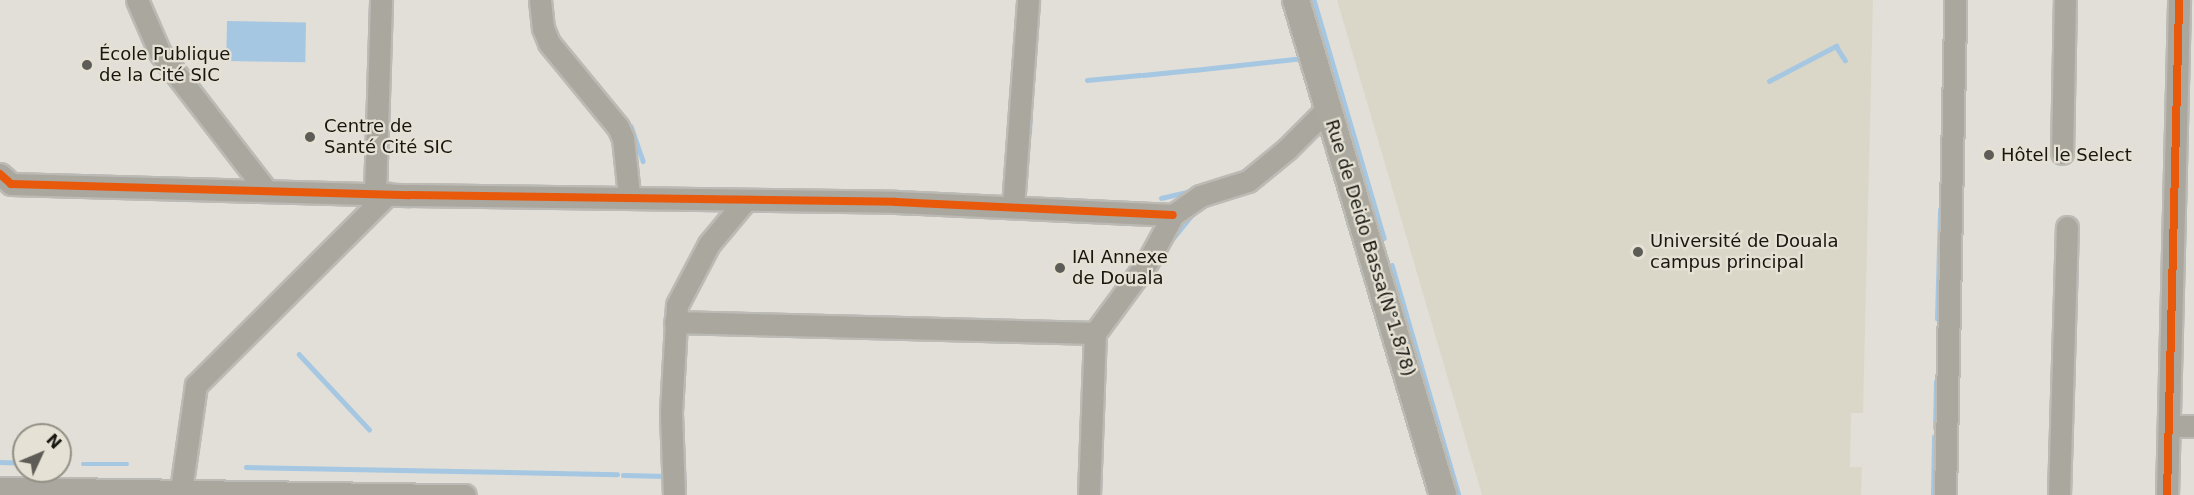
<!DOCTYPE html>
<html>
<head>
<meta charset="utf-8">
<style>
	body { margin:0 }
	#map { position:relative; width:2194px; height:495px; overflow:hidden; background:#e1dfd8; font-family:"DejaVu Sans",sans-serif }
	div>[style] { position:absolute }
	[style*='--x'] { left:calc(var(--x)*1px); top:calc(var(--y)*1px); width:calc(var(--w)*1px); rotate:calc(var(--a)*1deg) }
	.built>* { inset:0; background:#dbd7c8 }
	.water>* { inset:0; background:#a6c7e1; transform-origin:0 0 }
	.stream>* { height:4.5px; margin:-2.25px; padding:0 2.25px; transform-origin:2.25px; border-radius:2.25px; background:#a6c7e1 }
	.roads { filter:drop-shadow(2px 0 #bcbab5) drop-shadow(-2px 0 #bcbab5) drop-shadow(0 2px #bcbab5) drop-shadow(0 -2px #bcbab5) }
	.minor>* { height:21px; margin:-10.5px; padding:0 10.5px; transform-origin:10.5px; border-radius:10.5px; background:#aaa79f }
	.major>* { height:26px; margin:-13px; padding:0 13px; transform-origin:13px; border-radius:13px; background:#aba8a0 }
	.cycleway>* { height:8px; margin:-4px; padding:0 4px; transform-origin:4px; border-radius:4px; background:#e8590c }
	.dots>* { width:16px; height:16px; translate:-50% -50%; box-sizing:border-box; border:3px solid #e5e1d4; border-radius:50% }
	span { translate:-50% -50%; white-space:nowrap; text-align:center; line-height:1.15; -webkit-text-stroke:4.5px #e5e1d4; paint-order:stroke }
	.poi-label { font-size:18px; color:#171611 }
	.left { translate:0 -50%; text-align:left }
	.street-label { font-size:18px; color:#171611 }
	.north { position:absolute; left:12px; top:423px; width:60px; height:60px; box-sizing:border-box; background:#e5e1d4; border:2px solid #939086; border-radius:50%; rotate:46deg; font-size:16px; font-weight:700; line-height:24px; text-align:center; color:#171611 }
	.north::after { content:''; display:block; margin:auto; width:21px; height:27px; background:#5e5c57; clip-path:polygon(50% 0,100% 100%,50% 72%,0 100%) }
</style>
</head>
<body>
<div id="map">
	<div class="built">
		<div style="clip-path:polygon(1337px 0,1873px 0,1863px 413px,1851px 413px,1850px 467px,1862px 467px,1861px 495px,1482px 495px)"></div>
	</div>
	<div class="water">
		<div style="left:227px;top:21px;width:79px;height:40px;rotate:1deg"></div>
	</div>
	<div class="stream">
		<div style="--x:1314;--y:0;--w:248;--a:73.6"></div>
		<div style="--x:1194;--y:70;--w:112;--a:-6.2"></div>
		<div style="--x:1143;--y:75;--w:49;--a:-5.8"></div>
		<div style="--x:1087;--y:80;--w:53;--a:-5.4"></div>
		<div style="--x:1769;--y:81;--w:76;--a:-27.6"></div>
		<div style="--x:1836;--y:46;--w:17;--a:57"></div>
		<div style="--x:631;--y:126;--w:37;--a:71"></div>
		<div style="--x:1029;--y:133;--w:18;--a:-87"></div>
		<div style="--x:1161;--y:198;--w:31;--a:-13"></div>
		<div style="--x:1169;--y:243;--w:40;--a:-51"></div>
		<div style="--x:1392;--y:265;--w:240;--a:73.8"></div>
		<div style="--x:1937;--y:319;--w:109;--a:-88.4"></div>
		<div style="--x:299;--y:354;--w:103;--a:47"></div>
		<div style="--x:1935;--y:428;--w:46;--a:-88.8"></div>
		<div style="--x:0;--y:462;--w:24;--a:2"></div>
		<div style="--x:83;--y:464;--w:44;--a:0"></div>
		<div style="--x:246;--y:467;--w:371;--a:1.1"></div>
		<div style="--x:623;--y:475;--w:44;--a:1.3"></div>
		<div style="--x:1933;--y:495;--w:58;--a:-89"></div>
	</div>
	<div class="roads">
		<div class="minor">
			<div style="--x:137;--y:0;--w:58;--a:66.5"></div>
			<div style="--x:160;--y:53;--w:172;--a:52.3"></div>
			<div style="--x:540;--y:0;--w:28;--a:84"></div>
			<div style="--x:543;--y:28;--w:16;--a:68"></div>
			<div style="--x:549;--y:43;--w:109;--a:50.6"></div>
			<div style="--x:618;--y:127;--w:12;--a:66"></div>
			<div style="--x:623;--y:138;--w:57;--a:84"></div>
			<div style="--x:2062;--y:153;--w:153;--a:-88.9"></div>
			<div style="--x:0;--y:174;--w:15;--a:42"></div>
			<div style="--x:11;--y:184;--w:399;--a:1.6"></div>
			<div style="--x:410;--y:195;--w:486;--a:0.8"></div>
			<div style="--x:896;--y:202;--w:277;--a:2.7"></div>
			<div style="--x:375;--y:193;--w:193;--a:-88.2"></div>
			<div style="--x:1013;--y:206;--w:207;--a:-85.8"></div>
			<div style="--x:675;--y:322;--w:420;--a:1.5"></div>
			<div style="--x:2169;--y:426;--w:25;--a:0"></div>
			<div style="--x:0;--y:488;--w:465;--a:0.9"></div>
			<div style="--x:181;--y:490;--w:106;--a:-81.9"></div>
			<div style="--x:196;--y:385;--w:271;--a:-44.9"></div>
			<div style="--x:674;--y:495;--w:83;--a:-92.1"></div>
			<div style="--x:671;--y:412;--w:107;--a:-86.8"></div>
			<div style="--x:677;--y:305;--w:69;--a:-62.3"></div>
			<div style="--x:709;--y:244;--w:56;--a:-50.1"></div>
			<div style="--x:1089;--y:495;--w:162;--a:-87.9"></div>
			<div style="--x:1095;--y:333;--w:89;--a:-53.6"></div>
			<div style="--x:1148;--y:261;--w:52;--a:-61.5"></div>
			<div style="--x:1173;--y:215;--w:33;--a:-35"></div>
			<div style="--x:1200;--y:196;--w:50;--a:-17.4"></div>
			<div style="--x:1248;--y:181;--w:50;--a:-39.4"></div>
			<div style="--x:1287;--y:149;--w:58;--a:-45"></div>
			<div style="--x:1945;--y:495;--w:495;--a:-88.8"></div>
			<div style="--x:2059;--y:495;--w:268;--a:-88.3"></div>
			<div style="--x:2167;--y:495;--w:495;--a:-88.6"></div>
		</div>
		<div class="major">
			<div style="--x:1296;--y:0;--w:516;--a:73.46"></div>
		</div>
	</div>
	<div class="cycleway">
		<div style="--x:0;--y:174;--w:15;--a:42"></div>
		<div style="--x:11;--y:184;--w:399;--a:1.6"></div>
		<div style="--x:410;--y:195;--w:486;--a:0.8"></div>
		<div style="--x:896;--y:202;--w:277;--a:2.7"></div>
		<div style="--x:2167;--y:495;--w:495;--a:-88.6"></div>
	</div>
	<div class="dots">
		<div style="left:87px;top:65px;background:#5e5c57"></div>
		<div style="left:310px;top:137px;background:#5e5c57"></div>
		<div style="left:1989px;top:155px;background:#5e5c57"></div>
		<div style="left:1638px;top:252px;background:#5e5c57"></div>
		<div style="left:1060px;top:268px;background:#5e5c57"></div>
	</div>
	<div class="poi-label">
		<span class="left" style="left:99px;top:65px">École Publique<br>de la Cité SIC</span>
		<span class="left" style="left:324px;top:137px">Centre de<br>Santé Cité SIC</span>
		<span class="left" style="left:2001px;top:155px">Hôtel le Select</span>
		<span class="left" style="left:1650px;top:252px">Université de Douala<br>campus principal</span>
		<span class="left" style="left:1072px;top:268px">IAI Annexe<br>de Douala</span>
	</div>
	<div class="street-label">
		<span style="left:1370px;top:248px;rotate:73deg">Rue de Deido Bassa(N°1.878)</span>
	</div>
	<div class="north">N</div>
</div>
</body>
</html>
